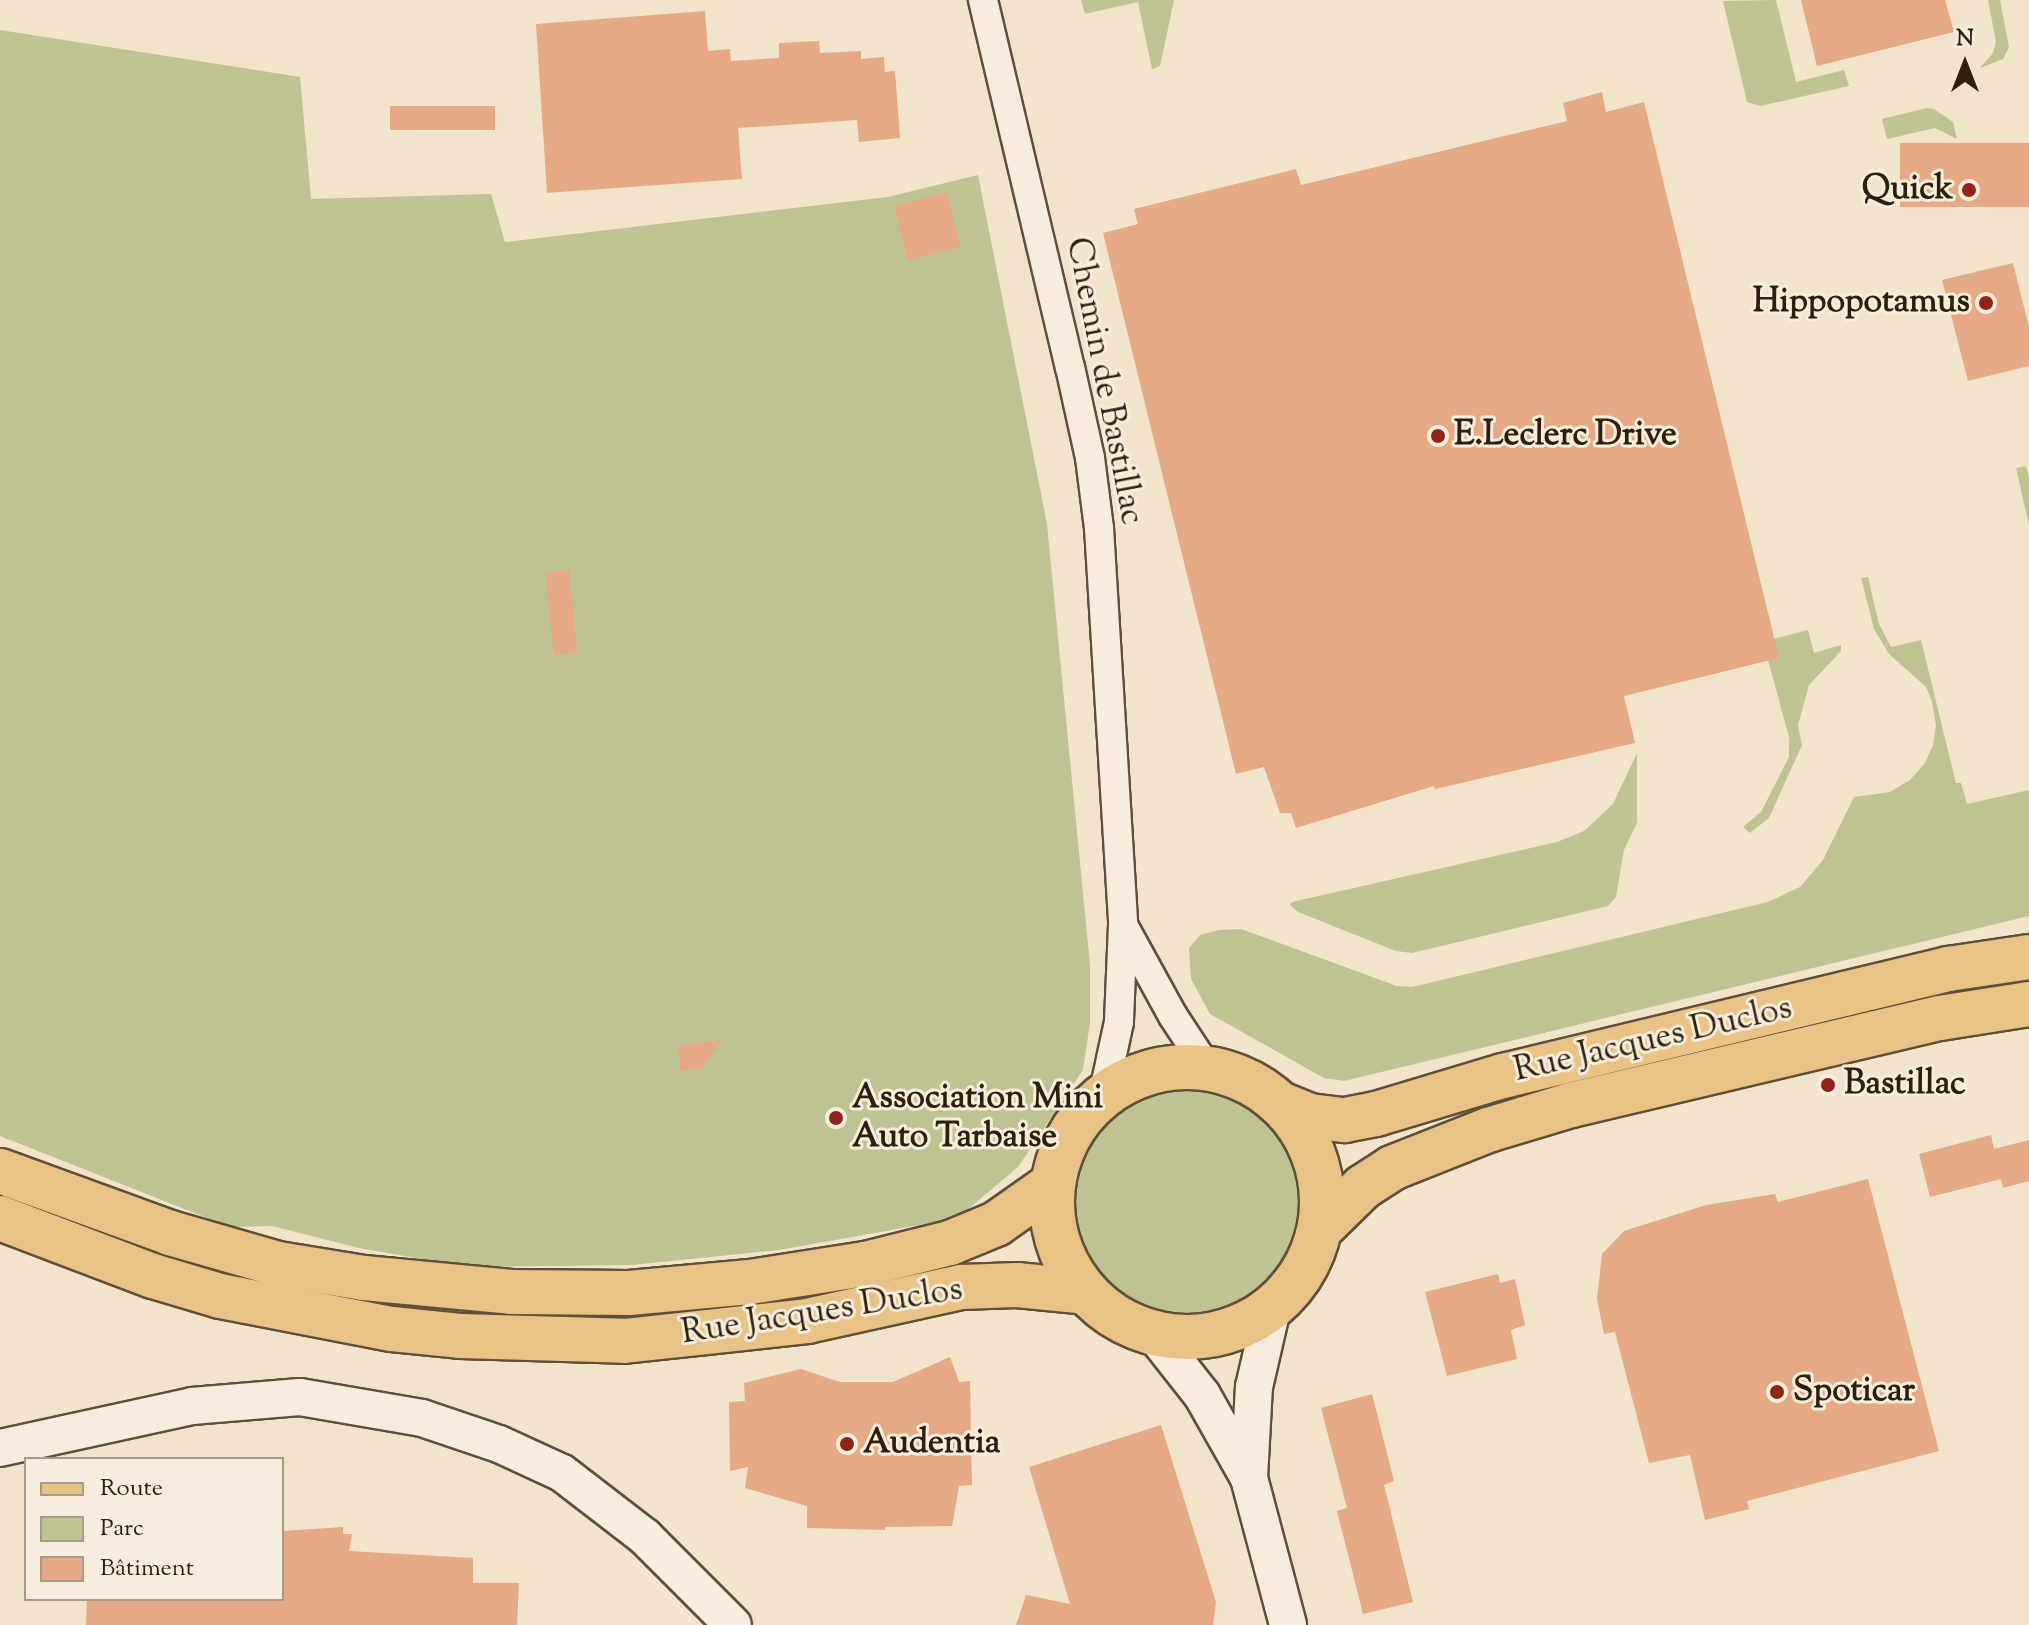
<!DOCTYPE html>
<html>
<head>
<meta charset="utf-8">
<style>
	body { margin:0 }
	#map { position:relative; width:2029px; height:1625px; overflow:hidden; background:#f2e3cb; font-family:"Sorts Mill Goudy",serif }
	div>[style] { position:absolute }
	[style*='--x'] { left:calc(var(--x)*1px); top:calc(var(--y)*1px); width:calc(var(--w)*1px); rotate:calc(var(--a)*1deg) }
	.green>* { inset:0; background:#bfc394 }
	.round { border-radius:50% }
	.building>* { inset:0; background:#e6a985; transform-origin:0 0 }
	.roads { filter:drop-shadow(2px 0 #5f4f3a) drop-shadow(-2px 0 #5f4f3a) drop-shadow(0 2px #5f4f3a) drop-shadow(0 -2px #5f4f3a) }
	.minor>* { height:28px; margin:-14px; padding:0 14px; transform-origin:14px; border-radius:14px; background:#f7eddd }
	.tertiary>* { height:36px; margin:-18px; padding:0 18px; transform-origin:18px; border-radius:18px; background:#f7eddd }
	.primary>* { height:44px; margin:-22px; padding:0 22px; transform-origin:22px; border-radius:22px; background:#e9c286 }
	.primary>.ring { margin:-22px; padding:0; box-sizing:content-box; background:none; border:44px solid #e9c286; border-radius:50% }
	.dots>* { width:22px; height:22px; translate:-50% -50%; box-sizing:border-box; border:4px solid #f7eddd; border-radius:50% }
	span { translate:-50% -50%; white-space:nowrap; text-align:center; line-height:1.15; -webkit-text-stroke:6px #f7eddd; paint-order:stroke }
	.poi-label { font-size:34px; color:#2e1e0a; font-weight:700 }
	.right { translate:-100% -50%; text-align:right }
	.left { translate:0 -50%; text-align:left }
	.street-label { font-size:34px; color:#2e1e0a }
	.legend { position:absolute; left:24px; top:1457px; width:260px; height:144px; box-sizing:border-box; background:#f7eddd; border:2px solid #a79a89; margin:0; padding:10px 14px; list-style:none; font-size:24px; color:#2e1e0a }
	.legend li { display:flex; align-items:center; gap:16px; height:40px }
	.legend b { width:40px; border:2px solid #a79a89 }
	.north { position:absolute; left:1925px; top:24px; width:80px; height:80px; -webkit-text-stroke:6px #f7eddd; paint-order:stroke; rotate:0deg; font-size:22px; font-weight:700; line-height:32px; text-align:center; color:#2e1e0a }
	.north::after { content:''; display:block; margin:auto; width:28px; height:36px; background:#2e1e0a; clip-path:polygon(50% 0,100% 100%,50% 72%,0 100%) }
</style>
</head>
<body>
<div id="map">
	<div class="green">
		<div style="clip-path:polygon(1081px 0,1174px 0,1160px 66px,1152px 69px,1138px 2px,1085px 14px)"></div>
		<div style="clip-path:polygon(1776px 0,1796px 82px,1844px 70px,1849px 86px,1760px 106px,1747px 102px,1723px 1px)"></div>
		<div style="clip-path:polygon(1988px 0,2000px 0,2009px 47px,2003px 59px,1980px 68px,1993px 53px,1996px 42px)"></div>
		<div style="clip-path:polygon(0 30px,300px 77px,311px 199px,491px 194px,505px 242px,888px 197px,978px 175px,1047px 524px,1090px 965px,1090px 1023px,1083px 1070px,1018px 1167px,966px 1211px,937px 1222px,779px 1250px,632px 1265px,467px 1267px,359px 1248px,272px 1226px,230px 1227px,0 1136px)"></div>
		<div style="clip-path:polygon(1927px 108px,1934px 109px,1953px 122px,1957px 139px,1935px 128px,1887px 139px,1882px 119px)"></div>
		<div style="clip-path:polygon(2026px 466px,2029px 479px,2029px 525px,2016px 468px)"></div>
		<div style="clip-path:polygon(1868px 577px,1879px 624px,1891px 647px,1921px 640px,1956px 783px,1961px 783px,1967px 804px,2029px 790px,2029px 916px,1344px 1081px,1324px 1078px,1210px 1014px,1191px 979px,1189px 948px,1200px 935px,1219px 930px,1241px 929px,1397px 986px,1412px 987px,1768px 902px,1800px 887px,1823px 860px,1854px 797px,1890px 792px,1910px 780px,1925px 763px,1933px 745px,1936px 725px,1932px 702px,1926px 687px,1889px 654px,1874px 629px,1861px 578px)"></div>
		<div style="clip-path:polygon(1808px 630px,1814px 653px,1841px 645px,1841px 651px,1809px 685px,1798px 725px,1802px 745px,1769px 818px,1750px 833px,1743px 827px,1761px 812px,1789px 757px,1789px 737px,1768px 660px,1773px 639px)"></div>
		<div style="clip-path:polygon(1637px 753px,1637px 823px,1624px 850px,1616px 897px,1608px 906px,1412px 953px,1396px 951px,1298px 912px,1290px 905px,1292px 902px,1557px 842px,1584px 831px,1613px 804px)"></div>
		<div class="round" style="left:1073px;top:1090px;width:226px;height:226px"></div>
	</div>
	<div class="building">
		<div style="clip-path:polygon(1801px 0,1945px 0,1954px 32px,1817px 66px)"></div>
		<div style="clip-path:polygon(705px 11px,708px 51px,730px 49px,731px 61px,779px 58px,779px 43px,819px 41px,820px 53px,861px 51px,861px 59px,884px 57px,885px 72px,895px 71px,900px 138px,859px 142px,857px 120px,738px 128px,742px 179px,547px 193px,536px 24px)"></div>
		<div style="clip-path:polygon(1602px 92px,1606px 112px,1644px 102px,1779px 658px,1624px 696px,1635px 743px,1435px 789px,1434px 786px,1296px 828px,1291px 813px,1280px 813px,1264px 767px,1236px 774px,1103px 233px,1138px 224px,1134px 209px,1296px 169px,1301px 185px,1567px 121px,1563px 103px)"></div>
		<div style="left:495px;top:106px;width:24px;height:105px;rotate:90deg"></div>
		<div style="left:2029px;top:143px;width:64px;height:129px;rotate:90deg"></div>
		<div style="left:947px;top:192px;width:57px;height:55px;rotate:76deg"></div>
		<div style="clip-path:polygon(2013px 263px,2029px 327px,2029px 366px,1968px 381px,1942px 280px)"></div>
		<div style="left:569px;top:570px;width:83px;height:24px;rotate:84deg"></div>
		<div style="clip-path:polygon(722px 1040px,702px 1069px,680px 1070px,678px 1045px)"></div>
		<div style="clip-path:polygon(1991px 1135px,1994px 1149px,2029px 1140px,2029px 1181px,2003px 1188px,2001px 1179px,1930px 1197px,1919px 1154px)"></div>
		<div style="clip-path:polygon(1868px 1179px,1939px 1451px,1747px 1501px,1749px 1509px,1705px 1520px,1690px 1455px,1649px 1463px,1615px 1332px,1604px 1334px,1597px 1299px,1602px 1254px,1624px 1231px,1706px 1205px,1775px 1194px,1778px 1202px)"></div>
		<div style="clip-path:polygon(1498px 1274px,1500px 1283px,1515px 1279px,1525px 1325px,1511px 1330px,1517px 1359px,1447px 1376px,1425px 1292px)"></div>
		<div style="clip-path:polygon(950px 1357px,959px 1382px,970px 1381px,972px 1485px,959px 1486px,952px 1526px,885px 1527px,885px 1530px,807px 1528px,807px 1506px,745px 1488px,748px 1467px,730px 1471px,729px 1402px,745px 1401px,744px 1383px,801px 1369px,840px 1382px,893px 1382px)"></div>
		<div style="clip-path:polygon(1372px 1394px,1394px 1481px,1384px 1485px,1413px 1602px,1363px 1614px,1337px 1511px,1347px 1508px,1321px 1408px)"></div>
		<div style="clip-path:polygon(1161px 1425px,1216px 1602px,1213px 1625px,1016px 1625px,1026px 1595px,1070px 1604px,1029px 1467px)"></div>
		<div style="clip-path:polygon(343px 1527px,343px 1534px,352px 1534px,349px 1551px,473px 1558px,473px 1583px,519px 1583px,517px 1625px,86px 1625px,87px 1599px,282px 1599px,282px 1531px)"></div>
	</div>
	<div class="roads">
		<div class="minor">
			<div style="--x:983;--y:0;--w:377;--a:76.7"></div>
			<div style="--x:1070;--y:367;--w:93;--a:77.6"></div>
			<div style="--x:1090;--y:458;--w:71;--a:82.7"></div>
			<div style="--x:1099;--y:528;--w:398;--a:86.5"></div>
			<div style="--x:1123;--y:925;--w:97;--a:92.4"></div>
			<div style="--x:1119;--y:1022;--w:76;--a:102.2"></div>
			<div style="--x:1123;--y:925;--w:104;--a:61.2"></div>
			<div style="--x:1173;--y:1016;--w:64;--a:56.6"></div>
		</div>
		<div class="tertiary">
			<div style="--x:1154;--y:1334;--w:78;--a:51.8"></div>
			<div style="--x:1202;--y:1395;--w:95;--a:60.5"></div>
			<div style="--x:1249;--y:1478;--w:152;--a:75.1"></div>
			<div style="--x:0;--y:1448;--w:197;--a:-12.3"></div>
			<div style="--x:192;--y:1406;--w:108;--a:-4.8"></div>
			<div style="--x:300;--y:1397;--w:124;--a:9.8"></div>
			<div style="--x:422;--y:1418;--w:81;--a:18.7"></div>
			<div style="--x:499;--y:1444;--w:69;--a:24.7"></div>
			<div style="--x:562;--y:1473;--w:105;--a:37.6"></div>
			<div style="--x:645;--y:1537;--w:124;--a:45"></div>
			<div style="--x:1249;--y:1478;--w:91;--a:-86.9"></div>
			<div style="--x:1254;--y:1387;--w:80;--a:-77"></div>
		</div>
		<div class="primary">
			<div class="ring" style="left:1052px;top:1067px;width:226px;height:226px"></div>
			<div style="--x:1280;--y:1104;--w:32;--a:22"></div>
			<div style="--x:1310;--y:1116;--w:35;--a:7"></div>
			<div style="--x:1345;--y:1120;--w:32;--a:-11"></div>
			<div style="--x:1376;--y:1114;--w:133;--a:-16.7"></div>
			<div style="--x:1503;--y:1076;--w:458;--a:-13.5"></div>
			<div style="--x:1948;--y:969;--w:82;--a:-8.4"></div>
			<div style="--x:0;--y:1171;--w:181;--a:20"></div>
			<div style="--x:170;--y:1233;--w:112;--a:16"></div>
			<div style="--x:278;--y:1264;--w:87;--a:9.2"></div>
			<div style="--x:364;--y:1278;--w:148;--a:5.4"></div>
			<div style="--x:511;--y:1292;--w:118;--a:0.5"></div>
			<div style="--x:629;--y:1293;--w:121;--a:-5.2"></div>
			<div style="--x:750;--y:1282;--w:116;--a:-8.9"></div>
			<div style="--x:865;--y:1264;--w:88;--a:-13.9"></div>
			<div style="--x:950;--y:1243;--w:50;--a:-22.4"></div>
			<div style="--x:996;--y:1224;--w:70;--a:-35.1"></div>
			<div style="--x:0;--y:1218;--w:164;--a:20.8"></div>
			<div style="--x:153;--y:1276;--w:70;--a:16.6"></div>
			<div style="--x:220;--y:1296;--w:175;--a:10.9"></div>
			<div style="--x:392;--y:1329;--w:68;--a:5.9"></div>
			<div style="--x:460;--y:1336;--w:164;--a:1.7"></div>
			<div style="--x:624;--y:1341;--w:184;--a:-6.2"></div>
			<div style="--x:807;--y:1321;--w:159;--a:-12.4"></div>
			<div style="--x:962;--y:1287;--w:55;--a:-2.1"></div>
			<div style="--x:1017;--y:1285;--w:69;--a:5.8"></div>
			<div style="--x:1321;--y:1228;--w:59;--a:-44.3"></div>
			<div style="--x:1363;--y:1187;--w:35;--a:-33"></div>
			<div style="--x:1392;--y:1168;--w:103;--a:-21.6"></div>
			<div style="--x:1488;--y:1130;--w:87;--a:-16.8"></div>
			<div style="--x:1571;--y:1105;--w:379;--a:-13.3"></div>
			<div style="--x:1940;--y:1018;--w:90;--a:-8.9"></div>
		</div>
	</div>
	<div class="dots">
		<div style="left:1969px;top:190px;background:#8f2418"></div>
		<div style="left:1986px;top:303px;background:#8f2418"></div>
		<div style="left:1438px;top:436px;background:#8f2418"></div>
		<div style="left:1828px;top:1085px;background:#8f2418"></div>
		<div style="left:836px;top:1118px;background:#8f2418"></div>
		<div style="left:1777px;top:1392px;background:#8f2418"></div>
		<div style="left:847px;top:1444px;background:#8f2418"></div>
	</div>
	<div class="poi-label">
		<span class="right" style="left:1953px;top:190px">Quick</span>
		<span class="right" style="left:1970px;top:303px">Hippopotamus</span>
		<span class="left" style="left:1454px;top:436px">E.Leclerc Drive</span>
		<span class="left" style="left:1844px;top:1085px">Bastillac</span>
		<span class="left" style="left:852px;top:1118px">Association Mini<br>Auto Tarbaise</span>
		<span class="left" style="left:1793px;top:1392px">Spoticar</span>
		<span class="left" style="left:863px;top:1444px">Audentia</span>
	</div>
	<div class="street-label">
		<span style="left:1104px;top:381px;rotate:79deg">Chemin de Bastillac</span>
		<span style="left:1653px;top:1040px;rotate:-13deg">Rue Jacques Duclos</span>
		<span style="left:822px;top:1312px;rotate:-9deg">Rue Jacques Duclos</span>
	</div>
	<ul class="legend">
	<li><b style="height:10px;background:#e9c286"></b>Route</li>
	<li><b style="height:22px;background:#bfc394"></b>Parc</li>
	<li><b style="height:22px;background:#e6a985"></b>Bâtiment</li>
	</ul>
	<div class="north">N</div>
</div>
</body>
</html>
